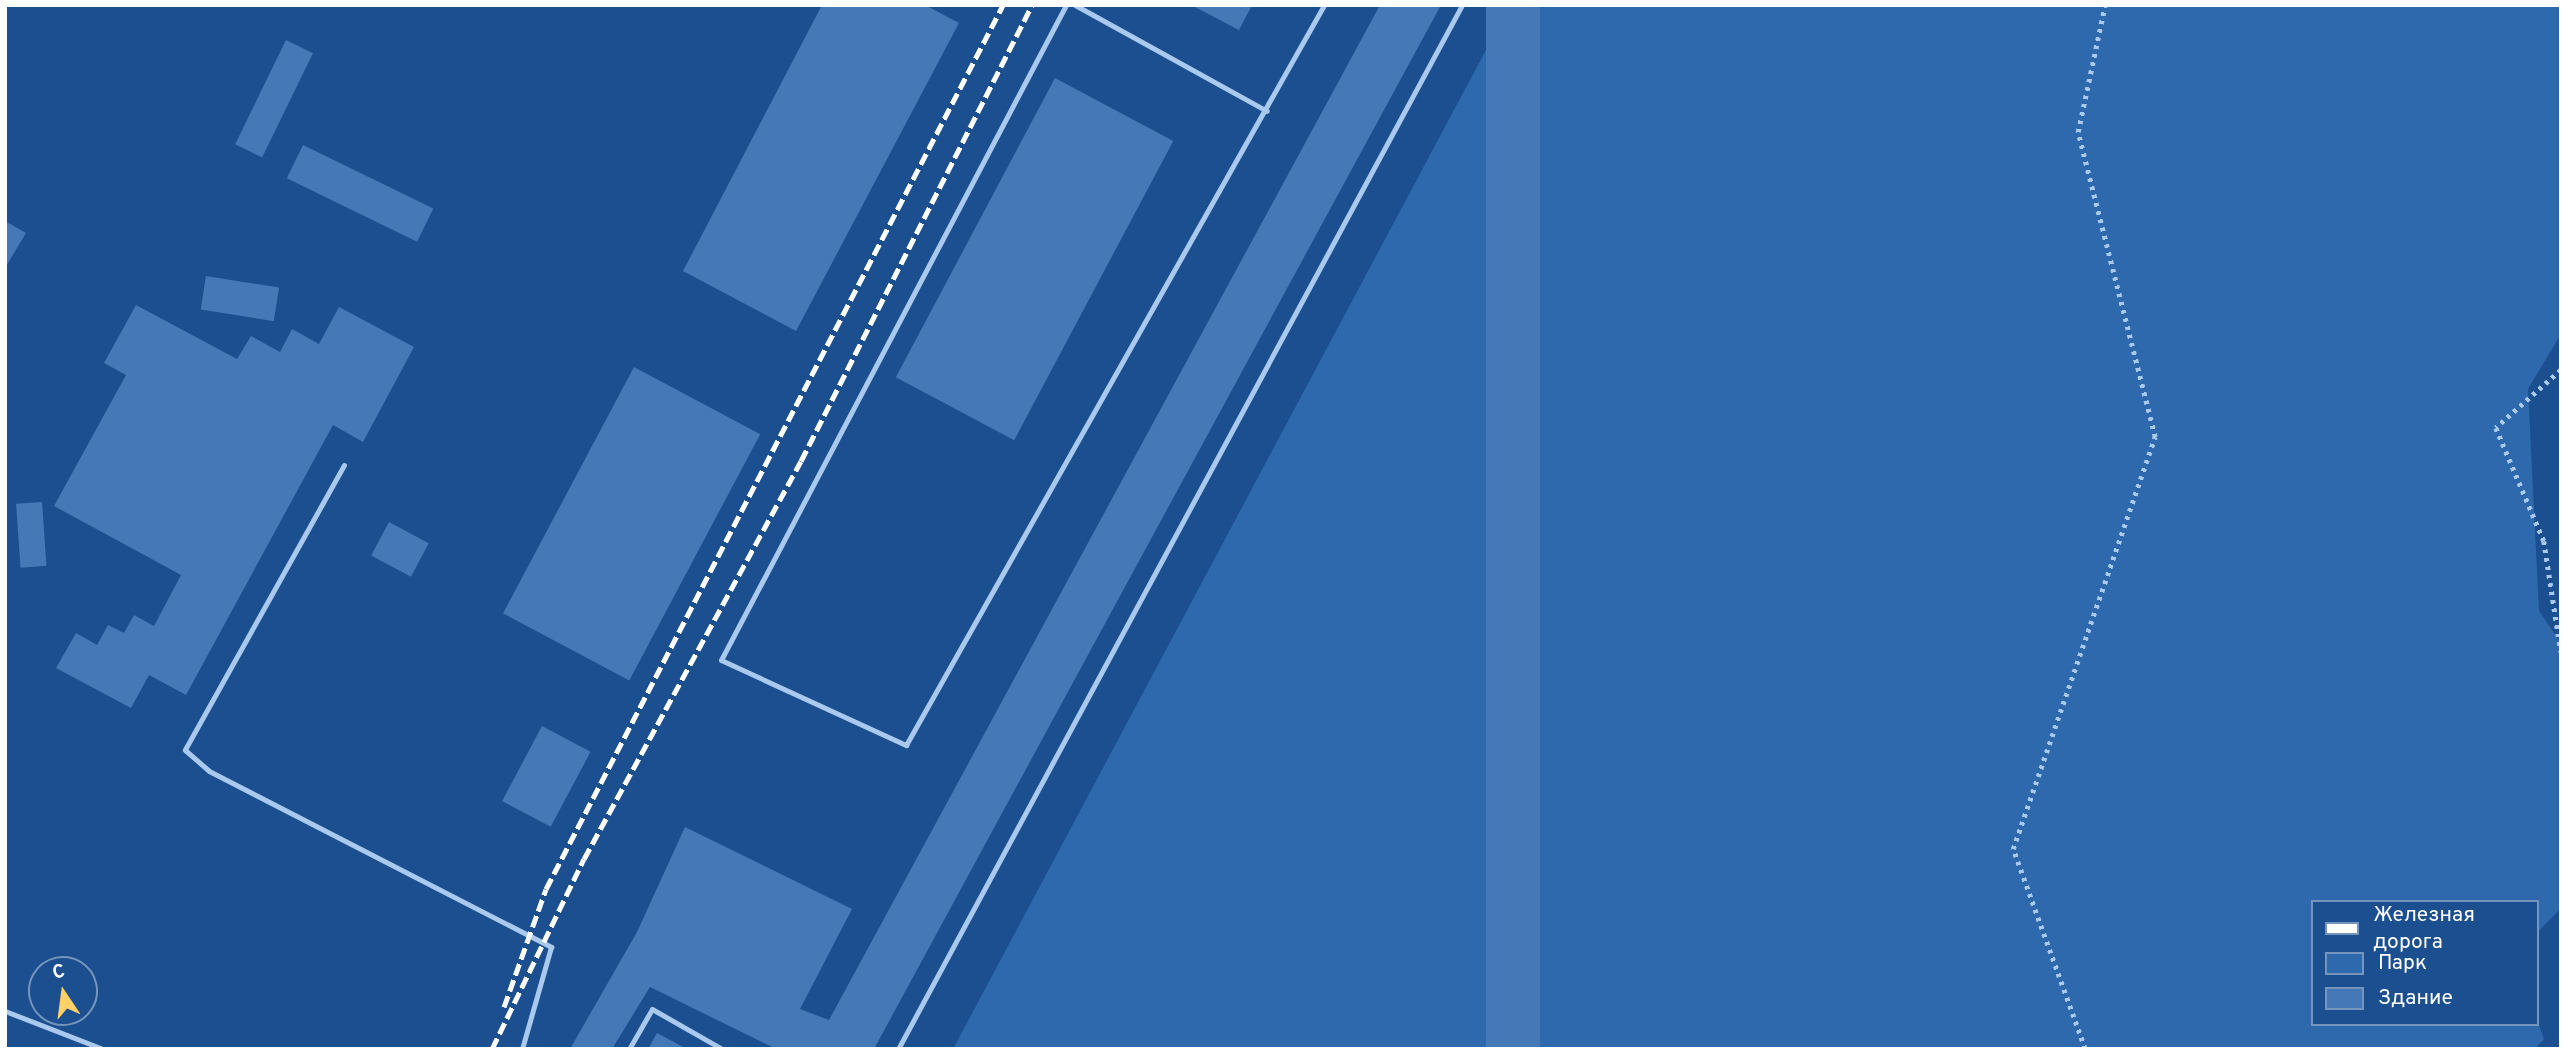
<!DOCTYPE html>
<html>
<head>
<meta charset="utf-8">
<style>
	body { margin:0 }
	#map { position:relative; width:2566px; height:1054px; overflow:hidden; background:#1b4f8f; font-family:Overpass,sans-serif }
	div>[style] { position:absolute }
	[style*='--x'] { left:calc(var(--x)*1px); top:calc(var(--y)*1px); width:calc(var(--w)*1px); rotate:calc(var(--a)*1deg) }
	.green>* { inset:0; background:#2e69ad }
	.building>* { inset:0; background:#4478b7; transform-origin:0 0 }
	.path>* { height:4.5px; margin-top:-2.25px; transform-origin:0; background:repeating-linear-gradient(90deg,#a9c9ee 0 3.5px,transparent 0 8.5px) }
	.service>* { height:5px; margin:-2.5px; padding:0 2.5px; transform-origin:2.5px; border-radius:2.5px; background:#a9c9ee }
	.rail>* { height:5px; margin-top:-2.5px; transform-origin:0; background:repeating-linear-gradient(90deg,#fff 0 12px,transparent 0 17px) }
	span { translate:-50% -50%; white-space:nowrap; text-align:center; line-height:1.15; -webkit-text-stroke:6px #1b4f8f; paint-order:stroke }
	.frame { position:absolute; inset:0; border:7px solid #fff; pointer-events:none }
	.legend { position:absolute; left:2311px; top:900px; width:228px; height:126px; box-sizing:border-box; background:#1b4f8f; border:2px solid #7695bc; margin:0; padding:9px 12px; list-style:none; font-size:21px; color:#fff }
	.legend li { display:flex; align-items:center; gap:14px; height:35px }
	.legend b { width:35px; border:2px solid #7695bc }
	.north { position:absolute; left:28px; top:956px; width:70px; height:70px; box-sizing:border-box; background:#1b4f8f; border:2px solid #7695bc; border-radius:50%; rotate:347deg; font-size:19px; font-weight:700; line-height:28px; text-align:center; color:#fff }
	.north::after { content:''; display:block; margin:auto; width:24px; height:32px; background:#ffd166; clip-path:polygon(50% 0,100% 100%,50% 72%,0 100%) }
</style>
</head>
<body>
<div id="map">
	<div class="green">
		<div style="clip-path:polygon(1510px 5px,2561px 5px,2561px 334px,2528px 389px,2539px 611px,2561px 643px,2561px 908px,2536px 934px,2536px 902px,2312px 902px,2312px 1024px,2536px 1024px,2536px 1016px,2544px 1039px,2535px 1049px,953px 1049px)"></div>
	</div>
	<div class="building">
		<div style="clip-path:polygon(822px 5px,925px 5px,959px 23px,796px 331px,683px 271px)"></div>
		<div style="clip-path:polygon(1191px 5px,1252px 5px,1239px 30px)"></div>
		<div style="clip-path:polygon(1380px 5px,1441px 5px,874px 1049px,776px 1049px,650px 987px,612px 1049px,570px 1049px,637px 932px,685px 827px,852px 909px,800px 1009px,829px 1020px)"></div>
		<div style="left:1486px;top:5px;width:54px;height:1185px"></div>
		<div style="left:286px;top:40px;width:30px;height:116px;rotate:26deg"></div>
		<div style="left:1055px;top:78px;width:134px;height:339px;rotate:28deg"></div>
		<div style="left:303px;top:145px;width:145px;height:37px;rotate:26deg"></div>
		<div style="clip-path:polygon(5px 221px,26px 233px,5px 268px)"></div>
		<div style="left:206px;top:276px;width:74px;height:34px;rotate:9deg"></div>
		<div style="clip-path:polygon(136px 305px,237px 359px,251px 336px,280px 352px,292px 329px,319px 344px,339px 307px,414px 347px,363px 442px,333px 425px,186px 695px,149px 675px,131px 708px,56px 668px,76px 633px,97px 645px,108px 625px,124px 633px,134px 615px,154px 626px,181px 575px,54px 506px,126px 375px,104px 363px)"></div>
		<div style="left:634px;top:367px;width:143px;height:279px;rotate:28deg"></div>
		<div style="left:42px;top:502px;width:64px;height:26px;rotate:86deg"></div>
		<div style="left:389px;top:522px;width:45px;height:38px;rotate:28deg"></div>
		<div style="left:542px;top:726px;width:55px;height:85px;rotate:28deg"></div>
		<div style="clip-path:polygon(657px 1033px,687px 1049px,648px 1049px)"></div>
	</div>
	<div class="path">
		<div style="--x:2561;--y:370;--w:87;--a:138.3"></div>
		<div style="--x:2496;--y:428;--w:123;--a:67"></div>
		<div style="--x:2544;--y:541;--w:112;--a:81.3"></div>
		<div style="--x:2085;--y:1049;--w:213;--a:-109.8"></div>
		<div style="--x:2013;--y:849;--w:436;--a:-71"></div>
		<div style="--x:2155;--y:437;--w:315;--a:-104.2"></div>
		<div style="--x:2078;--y:132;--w:130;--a:-78"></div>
	</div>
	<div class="service">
		<div style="--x:1066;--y:5;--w:740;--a:117.78"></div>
		<div style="--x:721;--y:660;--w:204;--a:24.7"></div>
		<div style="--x:906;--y:745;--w:850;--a:-60.54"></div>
		<div style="--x:1075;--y:5;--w:219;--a:28.9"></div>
		<div style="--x:344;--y:465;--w:326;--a:119.2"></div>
		<div style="--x:185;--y:750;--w:32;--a:41"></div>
		<div style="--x:209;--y:771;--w:385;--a:27.2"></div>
		<div style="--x:551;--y:947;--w:106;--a:105.9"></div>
		<div style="--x:5;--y:1011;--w:105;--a:21.2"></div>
		<div style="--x:629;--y:1049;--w:46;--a:-60.1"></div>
		<div style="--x:652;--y:1009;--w:81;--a:29.7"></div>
		<div style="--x:898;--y:1049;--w:1187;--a:-61.62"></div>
	</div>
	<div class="rail">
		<div style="--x:504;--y:1007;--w:125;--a:-70.4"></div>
		<div style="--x:546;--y:889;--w:995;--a:-62.66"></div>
		<div style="--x:492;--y:1049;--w:211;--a:-64.2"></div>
		<div style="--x:584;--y:859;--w:453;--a:-61.4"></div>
		<div style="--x:801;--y:461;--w:511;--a:-63.13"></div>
	</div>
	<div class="frame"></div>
	<ul class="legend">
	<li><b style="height:9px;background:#fff"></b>Железная дорога</li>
	<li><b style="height:19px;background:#2e69ad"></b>Парк</li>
	<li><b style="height:19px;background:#4478b7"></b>Здание</li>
	</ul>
	<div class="north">С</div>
</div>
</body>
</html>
